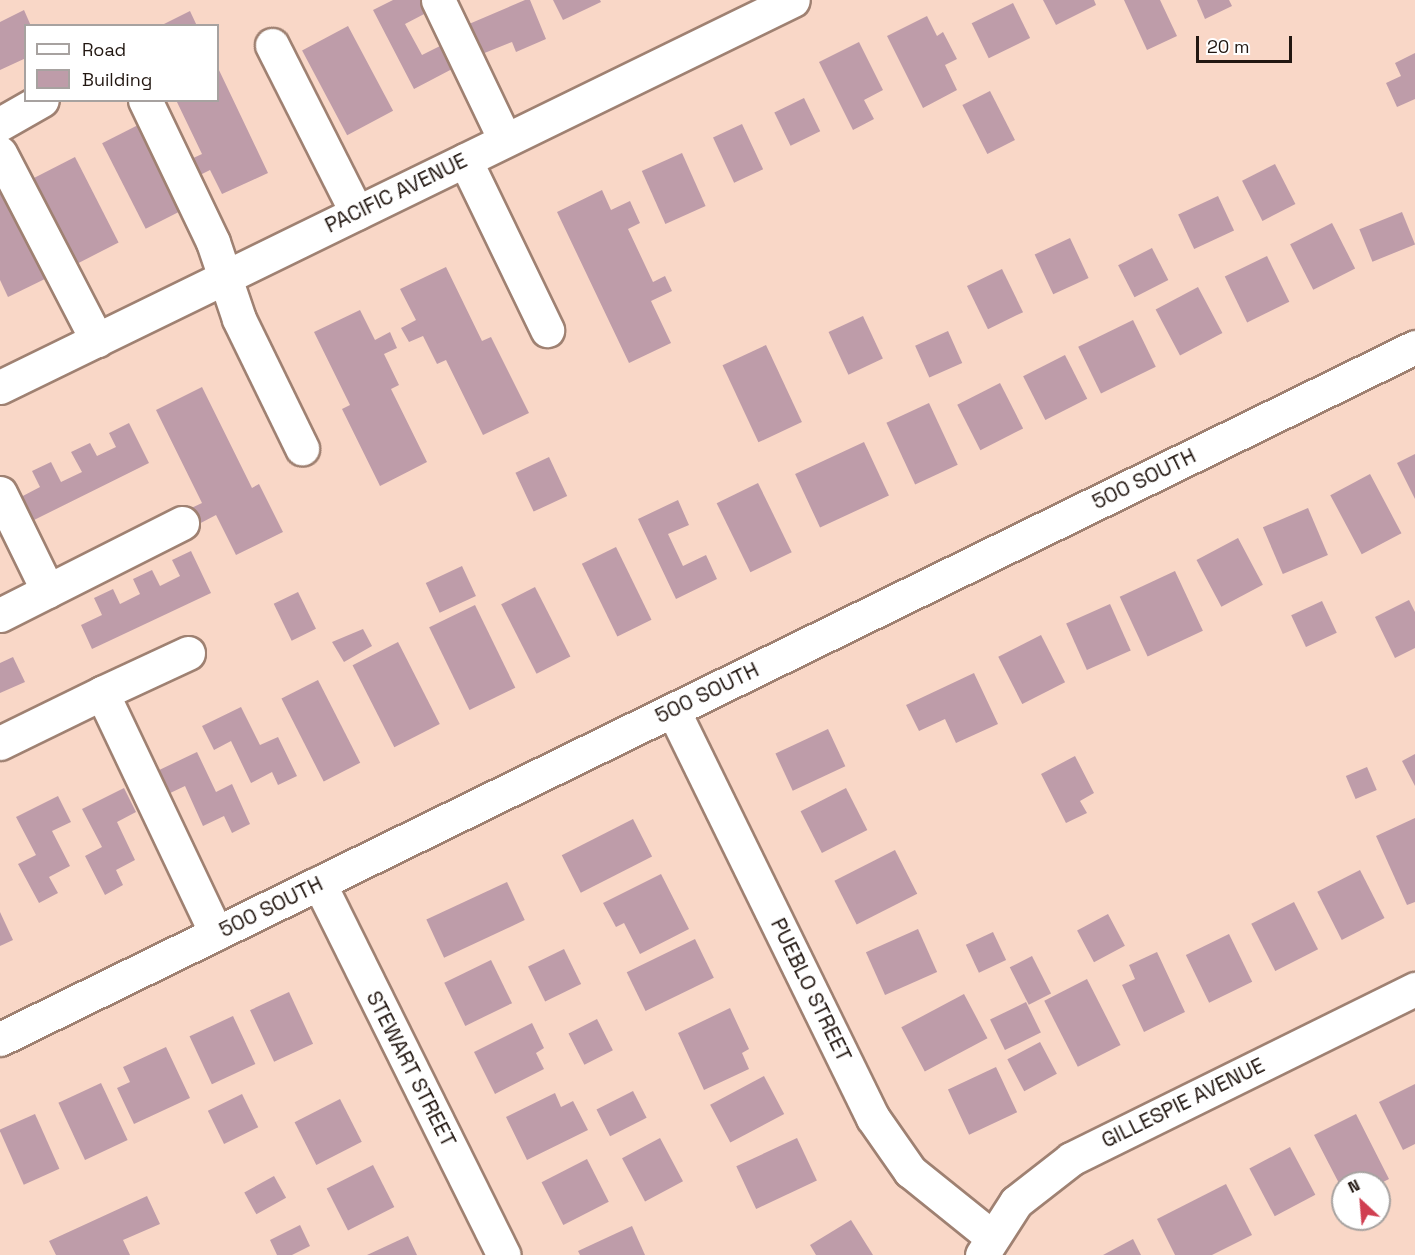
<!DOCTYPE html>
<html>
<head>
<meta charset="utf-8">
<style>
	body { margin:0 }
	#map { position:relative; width:1415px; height:1255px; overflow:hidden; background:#f9d7c7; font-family:"Space Grotesk",sans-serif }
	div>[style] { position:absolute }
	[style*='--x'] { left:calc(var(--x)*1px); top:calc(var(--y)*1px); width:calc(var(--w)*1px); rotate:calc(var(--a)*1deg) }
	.building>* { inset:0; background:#be9ca9; transform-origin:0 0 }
	.roads { filter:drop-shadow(2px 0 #9f8172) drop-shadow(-2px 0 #9f8172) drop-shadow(0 2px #9f8172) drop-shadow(0 -2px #9f8172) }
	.minor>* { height:33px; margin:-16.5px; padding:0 16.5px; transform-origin:16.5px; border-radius:16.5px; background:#fff }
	span { translate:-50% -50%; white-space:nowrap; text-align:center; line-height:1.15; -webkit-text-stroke:6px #fff; paint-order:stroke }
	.street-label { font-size:21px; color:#221711 }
	.legend { position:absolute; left:24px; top:24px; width:195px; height:78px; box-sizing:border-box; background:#fff; border:2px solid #a7a2a0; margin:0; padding:8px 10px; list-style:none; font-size:18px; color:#221711 }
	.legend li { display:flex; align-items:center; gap:12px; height:30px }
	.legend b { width:30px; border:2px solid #a7a2a0 }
	.north { position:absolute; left:1331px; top:1171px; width:60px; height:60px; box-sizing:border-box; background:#fff; border:2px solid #a7a2a0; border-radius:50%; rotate:334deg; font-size:16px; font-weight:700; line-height:24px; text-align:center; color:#221711 }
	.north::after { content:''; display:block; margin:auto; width:21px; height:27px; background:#d03f51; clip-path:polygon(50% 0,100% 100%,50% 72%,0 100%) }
	.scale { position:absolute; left:1196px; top:36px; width:96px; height:27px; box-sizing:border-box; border:3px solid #221711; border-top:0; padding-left:8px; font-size:18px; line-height:21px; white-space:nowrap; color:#221711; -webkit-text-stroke:4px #fff; paint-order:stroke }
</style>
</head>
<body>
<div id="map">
	<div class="building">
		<div style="clip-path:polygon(393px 0,421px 0,428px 12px,405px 24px,422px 55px,442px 45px,454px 68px,414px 89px,373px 10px)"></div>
		<div style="clip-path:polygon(525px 0,530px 0,546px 39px,516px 52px,512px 42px,482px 54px,469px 24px)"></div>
		<div style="clip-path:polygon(553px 0,600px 0,601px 2px,563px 20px)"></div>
		<div style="clip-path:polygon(1043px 0,1094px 0,1096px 5px,1056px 25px)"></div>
		<div style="clip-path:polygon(1124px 0,1160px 0,1177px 36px,1147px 50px)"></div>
		<div style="clip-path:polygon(1197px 0,1229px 0,1232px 6px,1205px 19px)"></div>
		<div style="left:1013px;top:3px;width:39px;height:46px;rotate:64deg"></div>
		<div style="clip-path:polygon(24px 10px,31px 26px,26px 26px,26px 58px,0 70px,0 22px)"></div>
		<div style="clip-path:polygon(190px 11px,197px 26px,160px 26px)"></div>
		<div style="clip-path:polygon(927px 16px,937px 36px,943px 32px,957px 59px,945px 65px,957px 90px,923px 108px,887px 36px)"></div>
		<div style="left:348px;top:26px;width:96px;height:52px;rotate:62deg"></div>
		<div style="clip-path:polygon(859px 42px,883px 90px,864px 100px,874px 119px,853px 130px,819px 62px)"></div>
		<div style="clip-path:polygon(1415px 53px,1415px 99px,1397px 107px,1386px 83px,1401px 76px,1395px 63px)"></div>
		<div style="clip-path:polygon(218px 68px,268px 173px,222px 194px,210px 170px,196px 177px,189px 160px,202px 154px,176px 100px,218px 100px)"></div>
		<div style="left:990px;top:91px;width:55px;height:31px;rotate:63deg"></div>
		<div style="left:804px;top:98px;width:37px;height:33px;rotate:64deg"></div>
		<div style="left:144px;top:122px;width:96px;height:47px;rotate:63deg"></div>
		<div style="left:742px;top:124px;width:50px;height:32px;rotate:65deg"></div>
		<div style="left:682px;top:153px;width:58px;height:44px;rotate:66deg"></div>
		<div style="left:75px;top:157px;width:96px;height:46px;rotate:63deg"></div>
		<div style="left:1275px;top:164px;width:45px;height:37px;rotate:63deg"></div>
		<div style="clip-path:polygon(8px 189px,51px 276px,8px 297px,0 280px,0 194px)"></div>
		<div style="clip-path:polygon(602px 190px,611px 210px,630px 201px,640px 223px,628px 229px,653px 282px,665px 276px,672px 291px,651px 301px,671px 343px,629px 363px,557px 212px)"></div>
		<div style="left:1218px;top:196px;width:38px;height:44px;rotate:65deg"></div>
		<div style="left:1402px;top:212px;width:35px;height:46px;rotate:68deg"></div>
		<div style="left:1332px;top:223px;width:51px;height:47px;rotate:63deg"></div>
		<div style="left:1070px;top:238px;width:44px;height:39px;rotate:65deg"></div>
		<div style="left:1152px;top:248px;width:36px;height:38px;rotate:63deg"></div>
		<div style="left:1267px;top:256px;width:51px;height:47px;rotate:64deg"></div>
		<div style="clip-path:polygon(446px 267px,482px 341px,491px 337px,529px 413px,483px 435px,446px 360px,437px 364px,423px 336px,409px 342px,401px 328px,416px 320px,400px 289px)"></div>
		<div style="left:1002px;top:269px;width:48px;height:39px;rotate:64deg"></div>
		<div style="left:1198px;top:287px;width:52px;height:48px;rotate:62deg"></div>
		<div style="clip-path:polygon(360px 310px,375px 340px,390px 332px,397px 348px,384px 354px,399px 385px,391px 389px,427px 462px,380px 486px,342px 409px,350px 405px,314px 332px)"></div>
		<div style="left:863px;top:316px;width:47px;height:38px;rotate:65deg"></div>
		<div style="left:1133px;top:320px;width:52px;height:61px;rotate:64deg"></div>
		<div style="left:948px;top:331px;width:35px;height:36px;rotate:66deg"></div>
		<div style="left:766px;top:345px;width:85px;height:48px;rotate:65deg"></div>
		<div style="left:1065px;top:355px;width:49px;height:47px;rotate:63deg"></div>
		<div style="left:1000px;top:383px;width:51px;height:48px;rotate:63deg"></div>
		<div style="clip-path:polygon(202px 387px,252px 488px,259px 484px,283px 532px,236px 555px,216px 515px,195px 526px,187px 510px,202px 503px,156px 410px)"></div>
		<div style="left:929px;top:403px;width:68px;height:47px;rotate:65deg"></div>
		<div style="clip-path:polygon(129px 423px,149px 463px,30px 522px,19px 498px,40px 487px,32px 471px,51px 462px,61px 482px,82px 472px,71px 452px,90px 443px,97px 456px,116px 447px,109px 433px)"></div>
		<div style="left:864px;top:442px;width:59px;height:76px;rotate:65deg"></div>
		<div style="clip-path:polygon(1415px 454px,1415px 499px,1397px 463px)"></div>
		<div style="left:549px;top:457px;width:43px;height:37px;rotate:65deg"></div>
		<div style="left:1370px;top:474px;width:67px;height:45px;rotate:62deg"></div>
		<div style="left:758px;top:483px;width:77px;height:46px;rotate:64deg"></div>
		<div style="clip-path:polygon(678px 500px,689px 525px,668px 534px,683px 566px,706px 555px,717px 579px,676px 599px,638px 519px)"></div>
		<div style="left:1308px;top:508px;width:51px;height:49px;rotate:67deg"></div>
		<div style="left:1238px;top:538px;width:53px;height:47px;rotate:62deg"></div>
		<div style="left:616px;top:547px;width:81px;height:38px;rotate:64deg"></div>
		<div style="clip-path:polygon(191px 551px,211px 593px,92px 649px,81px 625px,102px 615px,94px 598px,113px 589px,120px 604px,140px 594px,133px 579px,152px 570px,160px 586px,180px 576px,172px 560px)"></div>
		<div style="left:462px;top:566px;width:33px;height:40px;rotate:65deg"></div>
		<div style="left:1175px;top:571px;width:66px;height:61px;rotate:65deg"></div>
		<div style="left:535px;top:587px;width:78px;height:38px;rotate:63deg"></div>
		<div style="left:298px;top:592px;width:41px;height:27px;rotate:64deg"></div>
		<div style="clip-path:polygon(1409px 600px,1415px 612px,1415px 648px,1395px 658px,1375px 617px)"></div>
		<div style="left:1322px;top:601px;width:35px;height:34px;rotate:65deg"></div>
		<div style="left:1110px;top:604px;width:51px;height:48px;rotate:66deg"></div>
		<div style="left:475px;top:605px;width:92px;height:51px;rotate:64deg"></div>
		<div style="clip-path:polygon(363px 629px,372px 646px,344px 662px,332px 642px)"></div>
		<div style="left:1041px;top:635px;width:53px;height:48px;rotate:63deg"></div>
		<div style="left:398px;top:642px;width:92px;height:51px;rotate:63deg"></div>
		<div style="clip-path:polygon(13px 657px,25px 682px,0 693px,0 663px)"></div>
		<div style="clip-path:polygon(974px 673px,998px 724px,956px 743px,945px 719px,919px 731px,906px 705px)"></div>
		<div style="left:318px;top:680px;width:93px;height:41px;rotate:63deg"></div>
		<div style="clip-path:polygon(241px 707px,260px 745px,278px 737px,297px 776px,278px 785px,272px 772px,251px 783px,231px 741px,214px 750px,202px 726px)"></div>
		<div style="left:828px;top:729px;width:41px;height:58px;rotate:65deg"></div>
		<div style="clip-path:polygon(197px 752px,216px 792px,232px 784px,250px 824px,232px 833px,224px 816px,203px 826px,185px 786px,166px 795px,155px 772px)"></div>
		<div style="clip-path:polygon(1415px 754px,1415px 786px,1402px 761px)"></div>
		<div style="clip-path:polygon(1075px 756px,1094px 793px,1080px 801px,1087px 813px,1066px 823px,1041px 774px)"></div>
		<div style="left:1367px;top:767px;width:25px;height:23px;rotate:67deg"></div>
		<div style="clip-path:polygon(124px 788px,136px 812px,117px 822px,135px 860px,116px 870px,123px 885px,105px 895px,85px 856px,102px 847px,82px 809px)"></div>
		<div style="left:846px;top:788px;width:47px;height:51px;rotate:63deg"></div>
		<div style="clip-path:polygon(58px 796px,71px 822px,52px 831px,70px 866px,49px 877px,58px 893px,39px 903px,18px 864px,36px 855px,16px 817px)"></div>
		<div style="clip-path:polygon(1415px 818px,1415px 902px,1407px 905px,1376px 836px)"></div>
		<div style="left:633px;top:819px;width:42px;height:80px;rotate:63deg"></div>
		<div style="left:895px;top:850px;width:49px;height:68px;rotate:63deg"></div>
		<div style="left:1360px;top:870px;width:54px;height:48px;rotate:63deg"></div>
		<div style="clip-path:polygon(661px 874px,689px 929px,640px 954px,624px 923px,616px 927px,603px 903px)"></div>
		<div style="left:507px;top:882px;width:42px;height:89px;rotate:65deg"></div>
		<div style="left:1294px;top:902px;width:53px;height:48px;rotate:63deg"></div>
		<div style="clip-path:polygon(0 912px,13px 940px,0 946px)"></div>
		<div style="left:1108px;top:914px;width:36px;height:35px;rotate:62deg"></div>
		<div style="left:918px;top:929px;width:47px;height:57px;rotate:66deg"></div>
		<div style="left:993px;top:932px;width:31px;height:30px;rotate:65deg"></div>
		<div style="left:1229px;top:934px;width:53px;height:48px;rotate:64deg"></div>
		<div style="left:695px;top:939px;width:43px;height:76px;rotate:64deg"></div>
		<div style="left:564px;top:949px;width:39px;height:40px;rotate:64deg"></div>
		<div style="clip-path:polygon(1157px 952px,1185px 1012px,1144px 1032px,1122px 985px,1135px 979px,1129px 965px)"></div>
		<div style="left:1032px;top:956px;width:42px;height:25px;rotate:63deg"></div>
		<div style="left:491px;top:960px;width:48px;height:52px;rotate:64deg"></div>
		<div style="left:1087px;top:979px;width:74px;height:48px;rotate:63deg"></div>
		<div style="left:289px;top:992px;width:57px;height:43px;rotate:65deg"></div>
		<div style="left:964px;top:994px;width:50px;height:71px;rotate:62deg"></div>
		<div style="left:1026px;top:1002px;width:34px;height:40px;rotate:64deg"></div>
		<div style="clip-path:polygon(730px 1008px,749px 1049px,742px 1053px,749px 1069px,704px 1090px,678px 1033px)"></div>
		<div style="left:233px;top:1016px;width:53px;height:48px;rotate:65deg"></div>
		<div style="left:597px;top:1019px;width:35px;height:32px;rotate:63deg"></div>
		<div style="clip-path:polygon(532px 1023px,544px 1048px,536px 1053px,544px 1069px,495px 1094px,474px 1052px)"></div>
		<div style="left:1040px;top:1042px;width:36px;height:37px;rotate:62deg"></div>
		<div style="clip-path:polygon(166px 1047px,190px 1098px,134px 1124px,117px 1088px,130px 1082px,123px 1067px)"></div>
		<div style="left:996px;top:1067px;width:50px;height:53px;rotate:65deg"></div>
		<div style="left:764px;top:1076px;width:43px;height:61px;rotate:62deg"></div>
		<div style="left:101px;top:1083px;width:63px;height:47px;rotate:65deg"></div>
		<div style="clip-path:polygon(1415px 1084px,1415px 1144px,1403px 1150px,1379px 1102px)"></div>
		<div style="left:633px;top:1091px;width:30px;height:41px;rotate:63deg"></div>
		<div style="clip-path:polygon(555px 1093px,561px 1107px,573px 1101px,588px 1130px,527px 1160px,506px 1117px)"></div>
		<div style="left:242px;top:1094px;width:37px;height:38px;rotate:64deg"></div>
		<div style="left:340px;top:1099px;width:48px;height:51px;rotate:63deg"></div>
		<div style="left:35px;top:1114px;width:60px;height:39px;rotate:66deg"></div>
		<div style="clip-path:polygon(1356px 1114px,1389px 1179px,1379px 1184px,1343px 1183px,1343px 1191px,1314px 1135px)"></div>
		<div style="left:660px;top:1138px;width:49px;height:43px;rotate:62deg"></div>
		<div style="left:797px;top:1138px;width:47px;height:67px;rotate:65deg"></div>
		<div style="left:1290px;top:1147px;width:54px;height:46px;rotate:62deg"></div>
		<div style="left:587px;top:1159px;width:48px;height:51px;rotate:63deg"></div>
		<div style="left:373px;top:1165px;width:47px;height:52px;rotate:63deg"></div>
		<div style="left:274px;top:1176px;width:25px;height:34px;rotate:61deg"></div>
		<div style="clip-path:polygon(1226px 1184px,1252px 1235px,1212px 1255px,1175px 1255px,1157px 1219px)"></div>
		<div style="clip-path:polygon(147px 1196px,160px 1224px,123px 1240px,130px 1255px,56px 1255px,49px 1241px)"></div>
		<div style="clip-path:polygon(851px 1220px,873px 1255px,816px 1255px,810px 1245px)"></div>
		<div style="clip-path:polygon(300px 1225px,310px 1246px,292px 1255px,277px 1255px,270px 1240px)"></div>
		<div style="clip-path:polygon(632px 1226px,645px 1255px,580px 1255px,578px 1251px)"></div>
		<div style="clip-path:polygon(408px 1236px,417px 1255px,367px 1255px)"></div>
		<div style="clip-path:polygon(1133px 1239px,1141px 1255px,1103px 1255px)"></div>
	</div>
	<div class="roads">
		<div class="minor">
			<div style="--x:438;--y:0;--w:155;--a:64.4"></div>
			<div style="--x:272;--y:45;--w:188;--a:63.2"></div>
			<div style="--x:145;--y:100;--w:157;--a:64.4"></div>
			<div style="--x:213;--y:242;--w:81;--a:71.3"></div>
			<div style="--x:239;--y:319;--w:144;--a:64"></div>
			<div style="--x:0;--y:124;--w:48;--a:-29.7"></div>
			<div style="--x:0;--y:153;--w:211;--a:62.6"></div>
			<div style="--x:465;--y:160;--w:189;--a:64.2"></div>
			<div style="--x:0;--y:387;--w:882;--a:-26.01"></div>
			<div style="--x:0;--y:493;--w:109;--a:63.9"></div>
			<div style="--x:0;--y:615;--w:204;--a:-26.8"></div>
			<div style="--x:188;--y:653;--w:95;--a:155.1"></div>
			<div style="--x:102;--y:693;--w:266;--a:64.6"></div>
			<div style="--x:673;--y:710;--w:454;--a:63.9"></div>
			<div style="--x:873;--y:1118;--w:65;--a:55.1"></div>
			<div style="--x:910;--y:1171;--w:105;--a:38.8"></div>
			<div style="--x:0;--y:743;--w:114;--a:-26.1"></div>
			<div style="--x:319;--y:883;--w:415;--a:63.6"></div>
			<div style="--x:0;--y:1039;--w:1575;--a:-26.06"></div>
			<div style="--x:982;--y:1255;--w:63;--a:-57.3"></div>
			<div style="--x:1016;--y:1202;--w:70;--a:-38"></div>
			<div style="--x:1071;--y:1159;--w:384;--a:-26.3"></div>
		</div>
	</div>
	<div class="street-label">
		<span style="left:396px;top:193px;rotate:-26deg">PACIFIC AVENUE</span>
		<span style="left:1144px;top:479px;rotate:-26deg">500 SOUTH</span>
		<span style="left:707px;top:693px;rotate:-26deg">500 SOUTH</span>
		<span style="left:271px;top:907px;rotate:-26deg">500 SOUTH</span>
		<span style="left:811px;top:990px;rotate:64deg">PUEBLO STREET</span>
		<span style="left:411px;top:1069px;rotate:63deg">STEWART STREET</span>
		<span style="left:1183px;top:1103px;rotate:-26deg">GILLESPIE AVENUE</span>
	</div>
	<ul class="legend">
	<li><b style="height:8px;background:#fff"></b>Road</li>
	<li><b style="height:16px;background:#be9ca9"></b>Building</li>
	</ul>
	<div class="north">N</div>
	<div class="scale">20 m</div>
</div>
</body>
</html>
